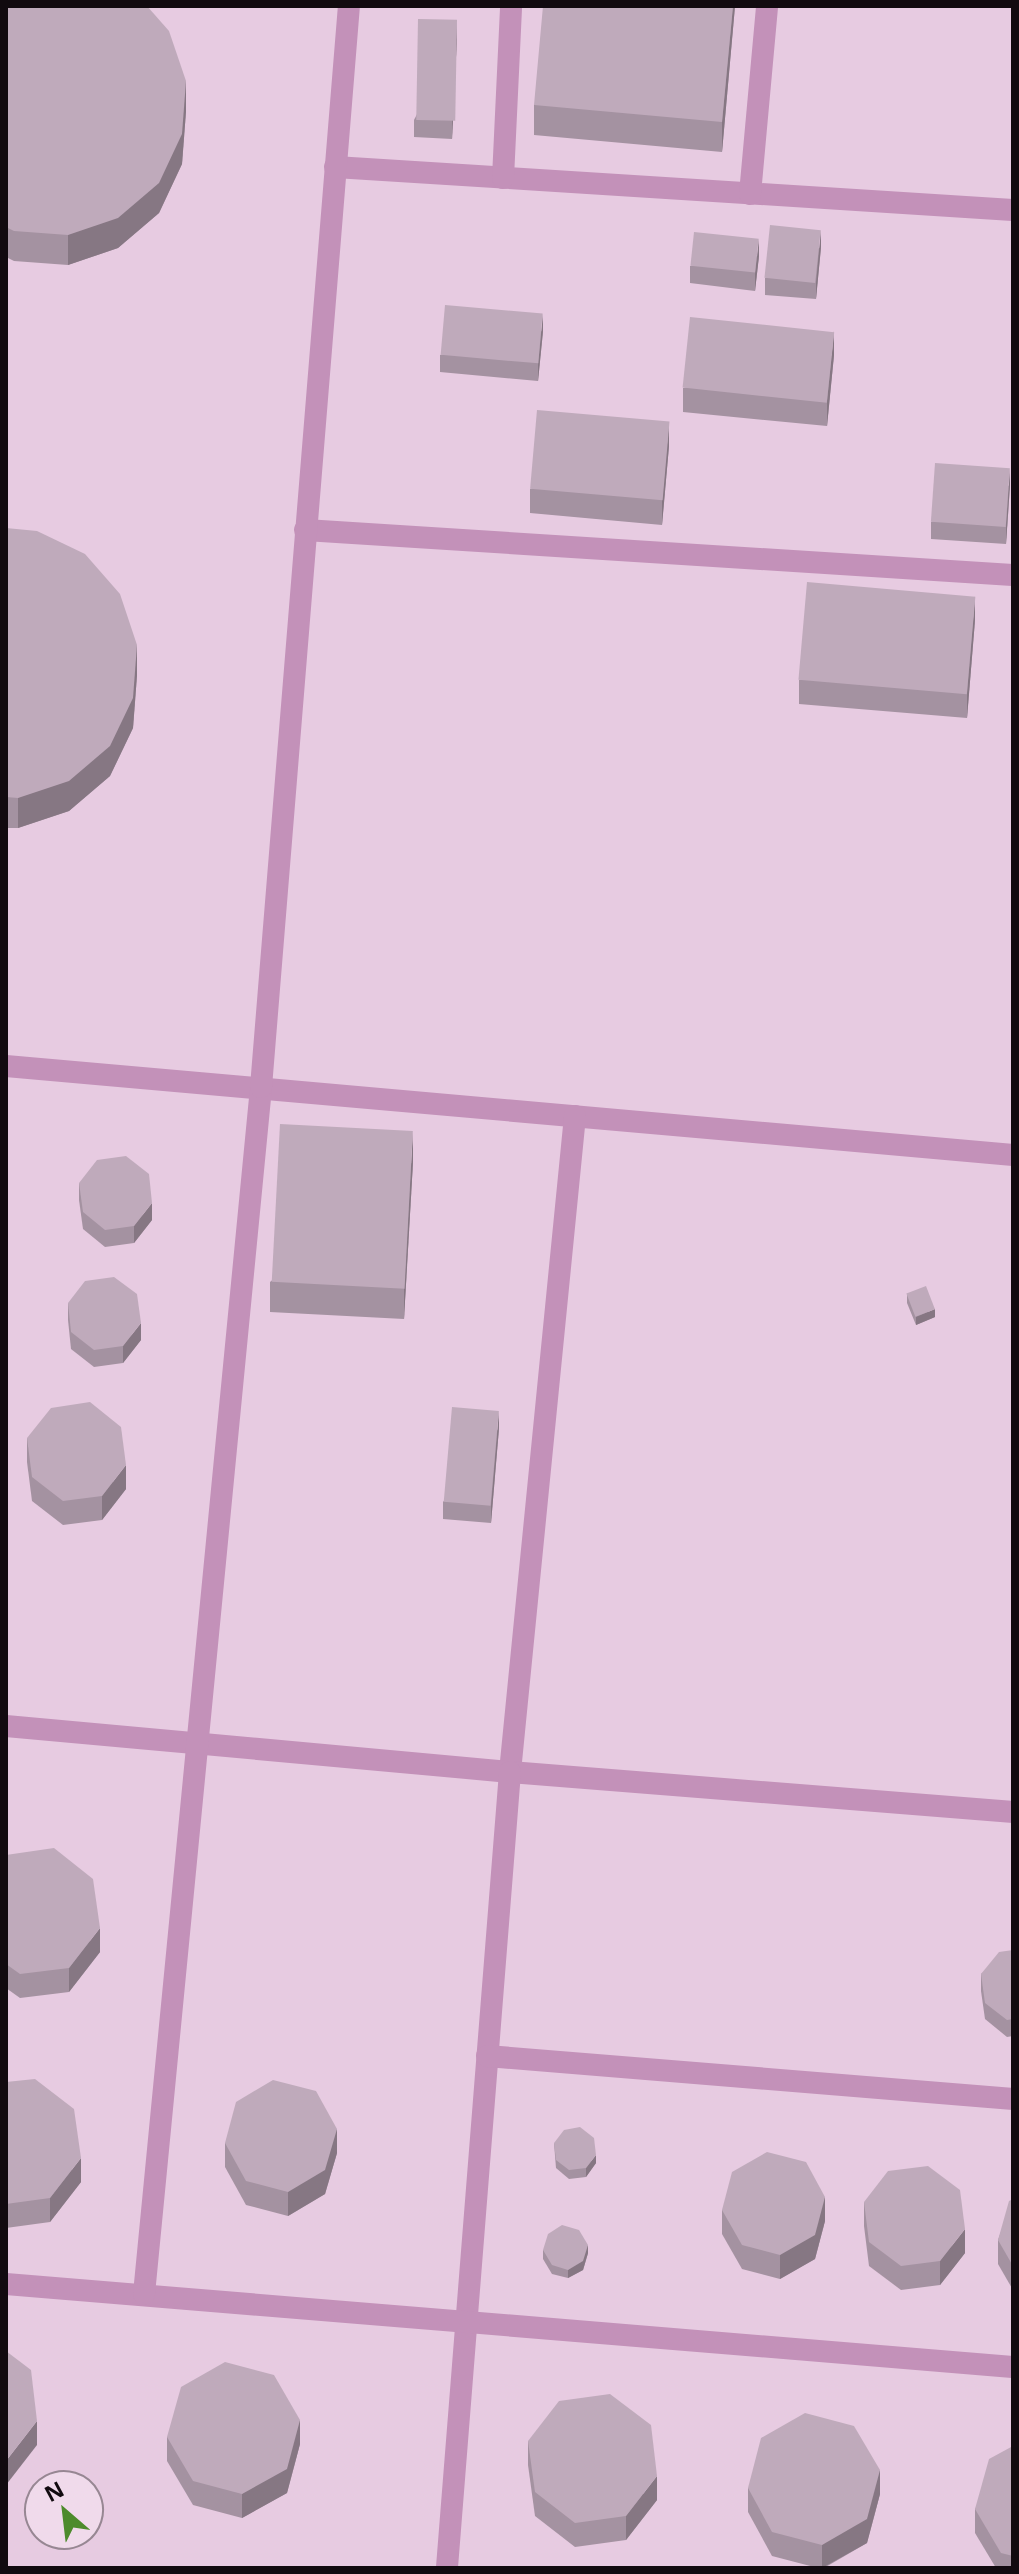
<!DOCTYPE html>
<html>
<head>
<meta charset="utf-8">
<style>
	body { margin:0 }
	#map { position:relative; width:1019px; height:2574px; overflow:hidden; background:#f0daeb; font-family:"Open Sans",sans-serif }
	div>[style] { position:absolute }
	[style*='--x'] { left:calc(var(--x)*1px); top:calc(var(--y)*1px); width:calc(var(--w)*1px); rotate:calc(var(--a)*1deg) }
	.built>* { inset:0; background:#e7cbe1 }
	.lane>* { height:22px; margin:-11px; padding:0 11px; transform-origin:11px; border-radius:11px; background:#c391b9 }
	.wall>* { inset:0; background:#a492a1 }
	.shaded-wall>* { inset:0; background:#867783 }
	.building>* { inset:0; background:#bfaabb; transform-origin:0 0 }
	span { translate:-50% -50%; white-space:nowrap; text-align:center; line-height:1.15; -webkit-text-stroke:6px #f0daeb; paint-order:stroke }
	.frame { position:absolute; inset:0; border:8px solid #110a0f; pointer-events:none }
	.north { position:absolute; left:24px; top:2470px; width:80px; height:80px; box-sizing:border-box; background:#f0daeb; border:2px solid #978793; border-radius:50%; rotate:332deg; font-size:22px; font-weight:700; line-height:32px; text-align:center; color:#110a0f }
	.north::after { content:''; display:block; margin:auto; width:28px; height:36px; background:#4d8b2c; clip-path:polygon(50% 0,100% 100%,50% 72%,0 100%) }
</style>
</head>
<body>
<div id="map">
	<div class="built">
		<div style="clip-path:polygon(evenodd,6px 6px,1013px 6px,1013px 2568px,6px 2568px,6px 6px,40px 2486px,88px 2486px,88px 2534px,40px 2534px,40px 2486px)"></div>
	</div>
	<div class="lane">
		<div style="--x:335;--y:167;--w:679;--a:3.63"></div>
		<div style="--x:503;--y:178;--w:172;--a:-87.3"></div>
		<div style="--x:750;--y:194;--w:189;--a:-84.8"></div>
		<div style="--x:305;--y:530;--w:709;--a:3.64"></div>
		<div style="--x:6;--y:1066;--w:1011;--a:5.05"></div>
		<div style="--x:575;--y:1116;--w:659;--a:95.66"></div>
		<div style="--x:510;--y:1772;--w:505;--a:4.55"></div>
		<div style="--x:6;--y:1726;--w:506;--a:5.21"></div>
		<div style="--x:510;--y:1772;--w:798;--a:94.53"></div>
		<div style="--x:487;--y:2056;--w:528;--a:4.67"></div>
		<div style="--x:6;--y:2284;--w:1010;--a:4.71"></div>
		<div style="--x:144;--y:2294;--w:1213;--a:-84.46"></div>
		<div style="--x:261;--y:1087;--w:1085;--a:-85.35"></div>
	</div>
	<div class="wall">
		<div style="clip-path:polygon(6px 6px,186px 111px,182px 164px,159px 213px,118px 248px,68px 265px,14px 261px,6px 257px)"></div>
		<div style="clip-path:polygon(735px 6px,722px 152px,534px 135px,534px 105px)"></div>
		<div style="clip-path:polygon(457px 37px,452px 139px,414px 137px,414px 120px)"></div>
		<div style="clip-path:polygon(821px 247px,816px 299px,765px 295px,765px 278px)"></div>
		<div style="clip-path:polygon(759px 256px,755px 291px,690px 283px,690px 266px)"></div>
		<div style="clip-path:polygon(543px 331px,538px 381px,440px 372px,440px 355px)"></div>
		<div style="clip-path:polygon(834px 355px,827px 426px,683px 412px,683px 388px)"></div>
		<div style="clip-path:polygon(669px 446px,662px 525px,530px 513px,530px 489px)"></div>
		<div style="clip-path:polygon(1010px 485px,1006px 544px,931px 539px,931px 522px)"></div>
		<div style="clip-path:polygon(6px 528px,137px 675px,133px 728px,110px 776px,69px 811px,18px 828px,6px 828px)"></div>
		<div style="clip-path:polygon(975px 620px,967px 718px,799px 704px,799px 680px)"></div>
		<div style="clip-path:polygon(413px 1162px,404px 1319px,270px 1312px,270px 1282px)"></div>
		<div style="clip-path:polygon(79px 1183px,152px 1220px,134px 1243px,105px 1247px,83px 1229px,79px 1200px)"></div>
		<div style="clip-path:polygon(907px 1294px,935px 1317px,916px 1325px,907px 1303px)"></div>
		<div style="clip-path:polygon(68px 1303px,141px 1340px,123px 1363px,94px 1367px,71px 1349px,68px 1320px)"></div>
		<div style="clip-path:polygon(499px 1428px,491px 1523px,443px 1519px,443px 1502px)"></div>
		<div style="clip-path:polygon(27px 1438px,126px 1489px,102px 1520px,63px 1525px,32px 1501px,27px 1462px)"></div>
		<div style="clip-path:polygon(6px 1855px,100px 1952px,69px 1992px,20px 1998px,6px 1988px)"></div>
		<div style="clip-path:polygon(1013px 1950px,1013px 2036px,1007px 2037px,985px 2019px,981px 1991px,981px 1974px)"></div>
		<div style="clip-path:polygon(6px 2082px,81px 2182px,50px 2222px,6px 2228px)"></div>
		<div style="clip-path:polygon(225px 2143px,337px 2153px,325px 2194px,288px 2216px,246px 2205px,225px 2167px)"></div>
		<div style="clip-path:polygon(554px 2143px,596px 2163px,586px 2177px,569px 2179px,556px 2168px)"></div>
		<div style="clip-path:polygon(1013px 2199px,1013px 2290px,998px 2264px,998px 2240px)"></div>
		<div style="clip-path:polygon(864px 2202px,965px 2253px,940px 2285px,901px 2290px,869px 2266px,864px 2226px)"></div>
		<div style="clip-path:polygon(722px 2210px,825px 2221px,815px 2259px,780px 2279px,742px 2269px,722px 2234px)"></div>
		<div style="clip-path:polygon(543px 2250px,588px 2253px,583px 2270px,568px 2278px,552px 2274px,543px 2259px)"></div>
		<div style="clip-path:polygon(167px 2437px,300px 2444px,287px 2493px,242px 2518px,193px 2505px,167px 2461px)"></div>
		<div style="clip-path:polygon(528px 2441px,657px 2500px,626px 2540px,575px 2547px,535px 2516px,528px 2465px)"></div>
		<div style="clip-path:polygon(1013px 2446px,1013px 2568px,996px 2568px,975px 2533px,975px 2509px)"></div>
		<div style="clip-path:polygon(748px 2488px,880px 2494px,867px 2543px,824px 2568px,818px 2568px,772px 2556px,748px 2512px)"></div>
	</div>
	<div class="shaded-wall">
		<div style="clip-path:polygon(733px 6px,735px 6px,722px 152px,722px 122px)"></div>
		<div style="clip-path:polygon(457px 20px,457px 37px,452px 139px,452px 122px)"></div>
		<div style="clip-path:polygon(186px 81px,186px 111px,182px 164px,159px 213px,118px 248px,68px 265px,68px 235px)"></div>
		<div style="clip-path:polygon(821px 230px,821px 247px,816px 299px,816px 283px)"></div>
		<div style="clip-path:polygon(759px 239px,759px 256px,755px 291px,755px 274px)"></div>
		<div style="clip-path:polygon(543px 314px,543px 331px,538px 381px,538px 365px)"></div>
		<div style="clip-path:polygon(834px 331px,834px 355px,827px 426px,827px 402px)"></div>
		<div style="clip-path:polygon(669px 422px,669px 446px,662px 525px,662px 501px)"></div>
		<div style="clip-path:polygon(1010px 468px,1010px 485px,1006px 544px,1006px 527px)"></div>
		<div style="clip-path:polygon(975px 596px,975px 620px,967px 718px,967px 694px)"></div>
		<div style="clip-path:polygon(137px 645px,137px 675px,133px 728px,110px 776px,69px 811px,18px 828px,18px 798px)"></div>
		<div style="clip-path:polygon(413px 1132px,413px 1162px,404px 1319px,404px 1289px)"></div>
		<div style="clip-path:polygon(152px 1203px,152px 1220px,134px 1243px,134px 1226px)"></div>
		<div style="clip-path:polygon(935px 1309px,935px 1317px,916px 1325px,916px 1317px)"></div>
		<div style="clip-path:polygon(141px 1323px,141px 1340px,123px 1363px,123px 1346px)"></div>
		<div style="clip-path:polygon(499px 1411px,499px 1428px,491px 1523px,491px 1506px)"></div>
		<div style="clip-path:polygon(126px 1465px,126px 1489px,102px 1520px,102px 1496px)"></div>
		<div style="clip-path:polygon(100px 1928px,100px 1952px,69px 1992px,69px 1968px)"></div>
		<div style="clip-path:polygon(337px 2129px,337px 2153px,325px 2194px,288px 2216px,288px 2192px)"></div>
		<div style="clip-path:polygon(596px 2155px,596px 2163px,586px 2177px,586px 2168px)"></div>
		<div style="clip-path:polygon(81px 2158px,81px 2182px,50px 2222px,50px 2198px)"></div>
		<div style="clip-path:polygon(825px 2197px,825px 2221px,815px 2259px,780px 2279px,780px 2255px)"></div>
		<div style="clip-path:polygon(965px 2229px,965px 2253px,940px 2285px,940px 2261px)"></div>
		<div style="clip-path:polygon(588px 2245px,588px 2253px,583px 2270px,568px 2278px,568px 2270px)"></div>
		<div style="clip-path:polygon(300px 2420px,300px 2444px,287px 2493px,242px 2518px,242px 2494px)"></div>
		<div style="clip-path:polygon(37px 2421px,37px 2445px,6px 2485px,6px 2461px)"></div>
		<div style="clip-path:polygon(880px 2470px,880px 2494px,867px 2543px,822px 2568px,822px 2545px)"></div>
		<div style="clip-path:polygon(657px 2476px,657px 2500px,626px 2540px,626px 2516px)"></div>
	</div>
	<div class="building">
		<div style="clip-path:polygon(6px 6px,147px 6px,169px 31px,186px 81px,182px 134px,159px 183px,118px 218px,68px 235px,14px 231px,6px 227px)"></div>
		<div style="clip-path:polygon(543px 6px,733px 6px,722px 122px,534px 105px)"></div>
		<div style="left:418px;top:19px;width:39px;height:101px;rotate:1deg"></div>
		<div style="left:770px;top:225px;width:51px;height:53px;rotate:6deg"></div>
		<div style="left:694px;top:232px;width:65px;height:34px;rotate:6deg"></div>
		<div style="left:445px;top:305px;width:98px;height:50px;rotate:5deg"></div>
		<div style="left:690px;top:317px;width:145px;height:71px;rotate:6deg"></div>
		<div style="left:537px;top:410px;width:133px;height:79px;rotate:5deg"></div>
		<div style="left:935px;top:463px;width:75px;height:59px;rotate:4deg"></div>
		<div style="clip-path:polygon(6px 528px,37px 531px,85px 554px,120px 594px,137px 645px,133px 698px,110px 746px,69px 781px,18px 798px,6px 797px)"></div>
		<div style="left:807px;top:582px;width:169px;height:98px;rotate:5deg"></div>
		<div style="left:280px;top:1124px;width:133px;height:158px;rotate:3deg"></div>
		<div style="clip-path:polygon(126px 1156px,149px 1174px,152px 1203px,134px 1226px,105px 1230px,83px 1212px,79px 1183px,97px 1160px)"></div>
		<div style="clip-path:polygon(114px 1277px,137px 1294px,141px 1323px,123px 1346px,94px 1350px,71px 1332px,68px 1303px,85px 1281px)"></div>
		<div style="left:926px;top:1286px;width:25px;height:21px;rotate:69deg"></div>
		<div style="clip-path:polygon(90px 1402px,121px 1427px,126px 1465px,102px 1496px,63px 1501px,32px 1477px,27px 1438px,51px 1408px)"></div>
		<div style="left:452px;top:1407px;width:47px;height:95px;rotate:5deg"></div>
		<div style="clip-path:polygon(54px 1848px,93px 1879px,100px 1928px,69px 1968px,20px 1974px,6px 1964px,6px 1855px)"></div>
		<div style="clip-path:polygon(1013px 1950px,1013px 2019px,1007px 2020px,985px 2003px,981px 1974px,999px 1952px)"></div>
		<div style="clip-path:polygon(35px 2079px,74px 2109px,81px 2158px,50px 2198px,6px 2204px,6px 2082px)"></div>
		<div style="clip-path:polygon(273px 2080px,316px 2091px,337px 2129px,325px 2170px,288px 2192px,246px 2181px,225px 2143px,236px 2102px)"></div>
		<div style="clip-path:polygon(580px 2127px,594px 2138px,596px 2155px,586px 2168px,569px 2170px,556px 2160px,554px 2143px,564px 2130px)"></div>
		<div style="clip-path:polygon(767px 2152px,806px 2162px,825px 2197px,815px 2235px,780px 2255px,742px 2245px,722px 2210px,732px 2172px)"></div>
		<div style="clip-path:polygon(928px 2166px,960px 2190px,965px 2229px,940px 2261px,901px 2266px,869px 2242px,864px 2202px,888px 2171px)"></div>
		<div style="clip-path:polygon(1013px 2199px,1013px 2266px,998px 2240px,1009px 2201px)"></div>
		<div style="clip-path:polygon(562px 2225px,579px 2230px,588px 2245px,583px 2261px,568px 2270px,552px 2265px,543px 2250px,548px 2234px)"></div>
		<div style="clip-path:polygon(6px 2351px,31px 2370px,37px 2421px,6px 2461px)"></div>
		<div style="clip-path:polygon(225px 2362px,274px 2375px,300px 2420px,287px 2469px,242px 2494px,193px 2481px,167px 2437px,181px 2387px)"></div>
		<div style="clip-path:polygon(610px 2394px,651px 2425px,657px 2476px,626px 2516px,575px 2523px,535px 2492px,528px 2441px,559px 2401px)"></div>
		<div style="clip-path:polygon(805px 2413px,854px 2426px,880px 2470px,867px 2519px,822px 2545px,772px 2532px,748px 2488px,761px 2438px)"></div>
		<div style="clip-path:polygon(1013px 2446px,1013px 2556px,1001px 2553px,975px 2509px,989px 2459px)"></div>
	</div>
	<div class="frame"></div>
	<div class="north">N</div>
</div>
</body>
</html>
